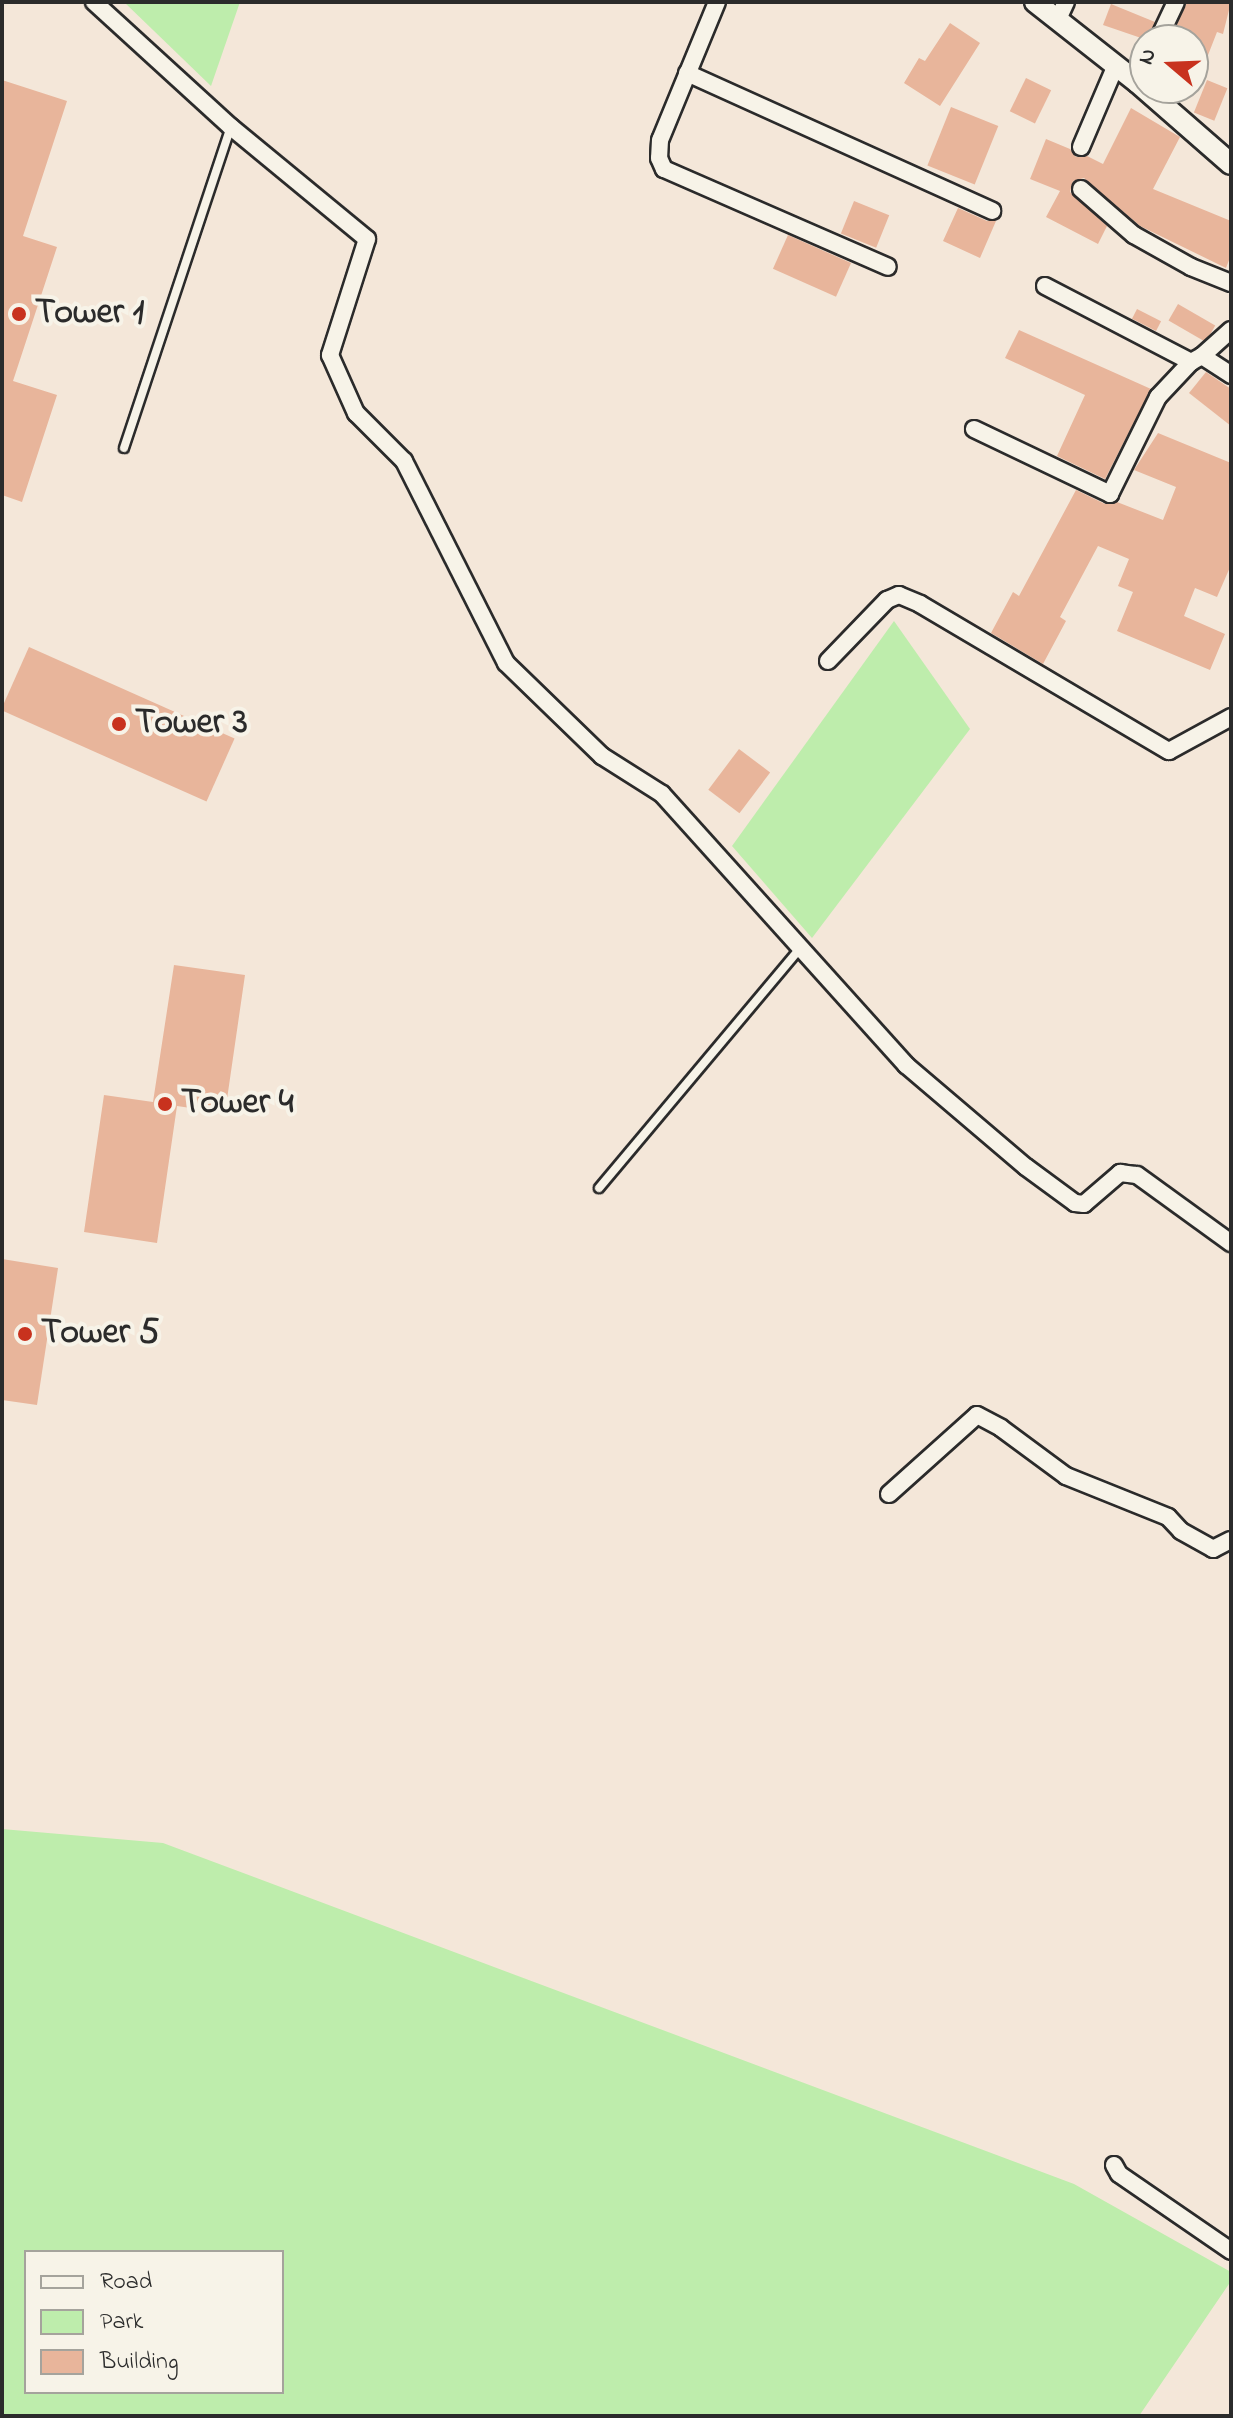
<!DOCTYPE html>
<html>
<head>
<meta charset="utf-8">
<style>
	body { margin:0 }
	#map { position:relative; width:1233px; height:2418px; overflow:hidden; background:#f4e7d9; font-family:"Indie Flower",sans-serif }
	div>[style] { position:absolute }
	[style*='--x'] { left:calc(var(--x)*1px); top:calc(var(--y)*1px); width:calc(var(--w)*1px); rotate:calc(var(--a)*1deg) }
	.green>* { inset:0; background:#beedac }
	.building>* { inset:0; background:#e8b59b; transform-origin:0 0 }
	.roads { filter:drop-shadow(2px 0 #2b2b2b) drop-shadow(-2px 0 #2b2b2b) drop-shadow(0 2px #2b2b2b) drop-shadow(0 -2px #2b2b2b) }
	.service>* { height:8px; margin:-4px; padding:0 4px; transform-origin:4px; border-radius:4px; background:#f7f3e8 }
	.minor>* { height:16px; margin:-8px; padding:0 8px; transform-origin:8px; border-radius:8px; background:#f7f3e8 }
	.tertiary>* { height:20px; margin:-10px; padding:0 10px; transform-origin:10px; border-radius:10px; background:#f7f3e8 }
	.dots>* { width:22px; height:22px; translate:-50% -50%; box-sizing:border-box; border:4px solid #f7f3e8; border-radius:50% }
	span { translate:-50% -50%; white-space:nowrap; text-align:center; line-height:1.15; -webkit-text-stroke:8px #f7f3e8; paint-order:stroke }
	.poi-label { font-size:36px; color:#2b2b2b; font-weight:700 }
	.left { translate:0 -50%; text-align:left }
	.frame { position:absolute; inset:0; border:4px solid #2b2b2b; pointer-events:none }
	.legend { position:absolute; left:24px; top:2250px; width:260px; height:144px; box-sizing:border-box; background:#f7f3e8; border:2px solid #a5a39c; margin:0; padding:10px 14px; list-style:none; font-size:24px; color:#2b2b2b }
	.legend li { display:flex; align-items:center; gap:16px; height:40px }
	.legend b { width:40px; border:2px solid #a5a39c }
	.north { position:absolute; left:1129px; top:24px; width:80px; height:80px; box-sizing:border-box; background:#f7f3e8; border:2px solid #a5a39c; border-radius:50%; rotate:289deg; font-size:22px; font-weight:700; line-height:32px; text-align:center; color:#2b2b2b }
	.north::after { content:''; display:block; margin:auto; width:28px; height:36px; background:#c8321e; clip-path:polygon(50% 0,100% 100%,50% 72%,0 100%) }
</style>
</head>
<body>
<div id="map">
	<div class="green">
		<div style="clip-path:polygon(124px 2px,240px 2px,211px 86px)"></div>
		<div style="clip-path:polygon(894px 621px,970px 729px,812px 938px,732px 846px)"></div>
		<div style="clip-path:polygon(evenodd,2px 1829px,163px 1843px,1074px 2184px,1231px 2272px,1231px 2281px,1139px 2416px,2px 2416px,2px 1829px,26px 2252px,282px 2252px,282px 2392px,26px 2392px,26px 2252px)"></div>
	</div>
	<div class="building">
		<div style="clip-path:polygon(1187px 2px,1231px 2px,1223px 34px,1217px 32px,1194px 91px,1193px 40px,1170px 40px)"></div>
		<div style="clip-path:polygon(1111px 4px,1155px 22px,1147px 40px,1103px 25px)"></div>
		<div style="clip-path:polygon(950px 23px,980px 43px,940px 106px,904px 83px,919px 58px,925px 61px)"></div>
		<div style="left:1026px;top:78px;width:28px;height:37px;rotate:26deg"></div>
		<div style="clip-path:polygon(2px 80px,67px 101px,23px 236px,57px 247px,13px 381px,57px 395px,22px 502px,2px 495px)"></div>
		<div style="left:1207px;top:80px;width:22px;height:35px;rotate:22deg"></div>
		<div style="left:951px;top:107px;width:51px;height:63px;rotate:22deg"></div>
		<div style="clip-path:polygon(1131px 108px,1180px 137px,1153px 189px,1231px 221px,1231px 255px,1226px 268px,1140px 226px,1084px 178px,1073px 181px,1070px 192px,1107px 226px,1098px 244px,1046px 217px,1060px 191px,1030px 179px,1046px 139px,1070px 149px,1076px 157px,1087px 156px,1103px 164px)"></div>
		<div style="left:854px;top:201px;width:38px;height:35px;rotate:22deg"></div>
		<div style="clip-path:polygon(958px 208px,987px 221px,996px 221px,980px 258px,943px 241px)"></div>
		<div style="left:788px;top:235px;width:69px;height:37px;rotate:24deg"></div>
		<div style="left:1178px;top:304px;width:43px;height:19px;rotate:30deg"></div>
		<div style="left:1137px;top:309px;width:27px;height:11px;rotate:27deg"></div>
		<div style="clip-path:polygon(1019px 330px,1151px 389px,1105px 479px,1057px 456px,1085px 395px,1005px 358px)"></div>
		<div style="clip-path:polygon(1206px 372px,1231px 389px,1231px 426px,1189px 393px)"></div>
		<div style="clip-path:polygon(1158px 433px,1231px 463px,1231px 565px,1217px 597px,1195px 588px,1184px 616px,1225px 634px,1210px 670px,1117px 631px,1133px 592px,1118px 586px,1129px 559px,1098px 546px,1060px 617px,1066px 621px,1043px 664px,991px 633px,1013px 592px,1019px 596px,1076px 490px,1105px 504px,1117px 502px,1163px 520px,1176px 487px,1134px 470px)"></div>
		<div style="left:29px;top:647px;width:225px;height:69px;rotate:24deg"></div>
		<div style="left:739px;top:749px;width:39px;height:51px;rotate:37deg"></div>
		<div style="clip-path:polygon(174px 965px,245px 975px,225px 1113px,177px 1106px,157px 1243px,84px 1232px,104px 1095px,153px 1102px)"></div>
		<div style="clip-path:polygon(2px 1259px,58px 1268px,37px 1405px,2px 1400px)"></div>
	</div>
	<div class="roads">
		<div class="service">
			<div style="--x:124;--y:448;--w:338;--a:-71.6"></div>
			<div style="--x:599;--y:1188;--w:314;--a:-50"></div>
		</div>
		<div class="minor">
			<div style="--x:94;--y:2;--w:185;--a:42.4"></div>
			<div style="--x:231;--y:127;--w:176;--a:39.5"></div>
			<div style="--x:367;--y:239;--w:122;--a:107.7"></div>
			<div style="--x:330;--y:355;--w:64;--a:65.9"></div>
			<div style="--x:356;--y:413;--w:68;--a:45"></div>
			<div style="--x:404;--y:461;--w:226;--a:63.2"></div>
			<div style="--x:506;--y:663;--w:134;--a:44.1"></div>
			<div style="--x:602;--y:756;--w:71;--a:32.3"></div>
			<div style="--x:662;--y:794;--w:365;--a:48"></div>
			<div style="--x:906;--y:1065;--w:157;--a:40.4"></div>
			<div style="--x:1026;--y:1167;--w:61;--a:36.3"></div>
			<div style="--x:1075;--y:1203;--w:9;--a:6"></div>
			<div style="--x:1084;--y:1204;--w:48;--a:-40.7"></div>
			<div style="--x:1120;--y:1173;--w:17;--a:7"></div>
			<div style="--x:1137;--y:1175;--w:116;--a:35.9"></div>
			<div style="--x:717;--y:2;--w:149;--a:112.4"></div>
			<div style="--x:660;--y:140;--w:18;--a:93"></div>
			<div style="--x:659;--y:158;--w:12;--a:66"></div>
			<div style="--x:664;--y:169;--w:244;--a:23.6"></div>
			<div style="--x:1058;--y:19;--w:19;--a:-65"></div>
			<div style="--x:1158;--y:40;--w:42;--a:-64.7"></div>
			<div style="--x:687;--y:73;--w:335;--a:24.3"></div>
			<div style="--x:1138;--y:83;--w:17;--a:-65"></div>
			<div style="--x:1081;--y:147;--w:89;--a:-66.9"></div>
			<div style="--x:1081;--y:189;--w:70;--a:41"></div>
			<div style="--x:1134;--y:235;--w:65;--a:29.3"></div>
			<div style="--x:1191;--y:267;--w:43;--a:21.8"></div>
			<div style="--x:1045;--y:286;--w:165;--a:27.5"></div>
			<div style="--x:1202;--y:356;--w:35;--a:33"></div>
			<div style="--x:974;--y:429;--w:151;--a:25.5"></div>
			<div style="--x:1110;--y:494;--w:108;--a:-63.7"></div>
			<div style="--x:1158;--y:397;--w:48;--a:-46.7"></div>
			<div style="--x:1191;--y:362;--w:13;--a:-29"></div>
			<div style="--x:1202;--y:356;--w:39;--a:-42"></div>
			<div style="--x:828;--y:661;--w:85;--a:-46"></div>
			<div style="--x:887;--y:600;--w:13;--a:-23"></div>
			<div style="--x:899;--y:595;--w:23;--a:23"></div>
			<div style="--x:920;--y:604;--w:289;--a:30.6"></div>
			<div style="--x:1169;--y:751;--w:71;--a:-28.7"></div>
			<div style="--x:889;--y:1494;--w:118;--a:-41.9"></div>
			<div style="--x:977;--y:1415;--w:27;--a:28"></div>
			<div style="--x:1001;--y:1428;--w:81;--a:36.4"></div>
			<div style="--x:1066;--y:1476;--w:110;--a:21.9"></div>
			<div style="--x:1168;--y:1517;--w:19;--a:47"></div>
			<div style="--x:1181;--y:1531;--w:37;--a:29"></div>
			<div style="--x:1213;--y:1549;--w:20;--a:-27"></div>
			<div style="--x:1114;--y:2165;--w:10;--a:61"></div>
			<div style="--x:1119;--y:2174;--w:136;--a:34.5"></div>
		</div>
		<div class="tertiary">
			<div style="--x:1035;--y:2;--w:131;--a:38.2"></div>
			<div style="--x:1138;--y:83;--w:123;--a:41.1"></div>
		</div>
	</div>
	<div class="dots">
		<div style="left:19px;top:314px;background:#c8321e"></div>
		<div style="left:119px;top:724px;background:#c8321e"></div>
		<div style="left:165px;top:1104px;background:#c8321e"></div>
		<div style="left:25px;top:1334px;background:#c8321e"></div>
	</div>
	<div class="poi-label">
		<span class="left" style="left:35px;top:314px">Tower 1</span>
		<span class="left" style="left:135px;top:724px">Tower 3</span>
		<span class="left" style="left:181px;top:1104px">Tower 4</span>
		<span class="left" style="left:41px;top:1334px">Tower 5</span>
	</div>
	<div class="frame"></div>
	<ul class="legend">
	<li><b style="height:10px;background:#f7f3e8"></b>Road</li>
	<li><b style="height:22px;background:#beedac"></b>Park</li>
	<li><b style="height:22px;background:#e8b59b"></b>Building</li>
	</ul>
	<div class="north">N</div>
</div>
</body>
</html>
